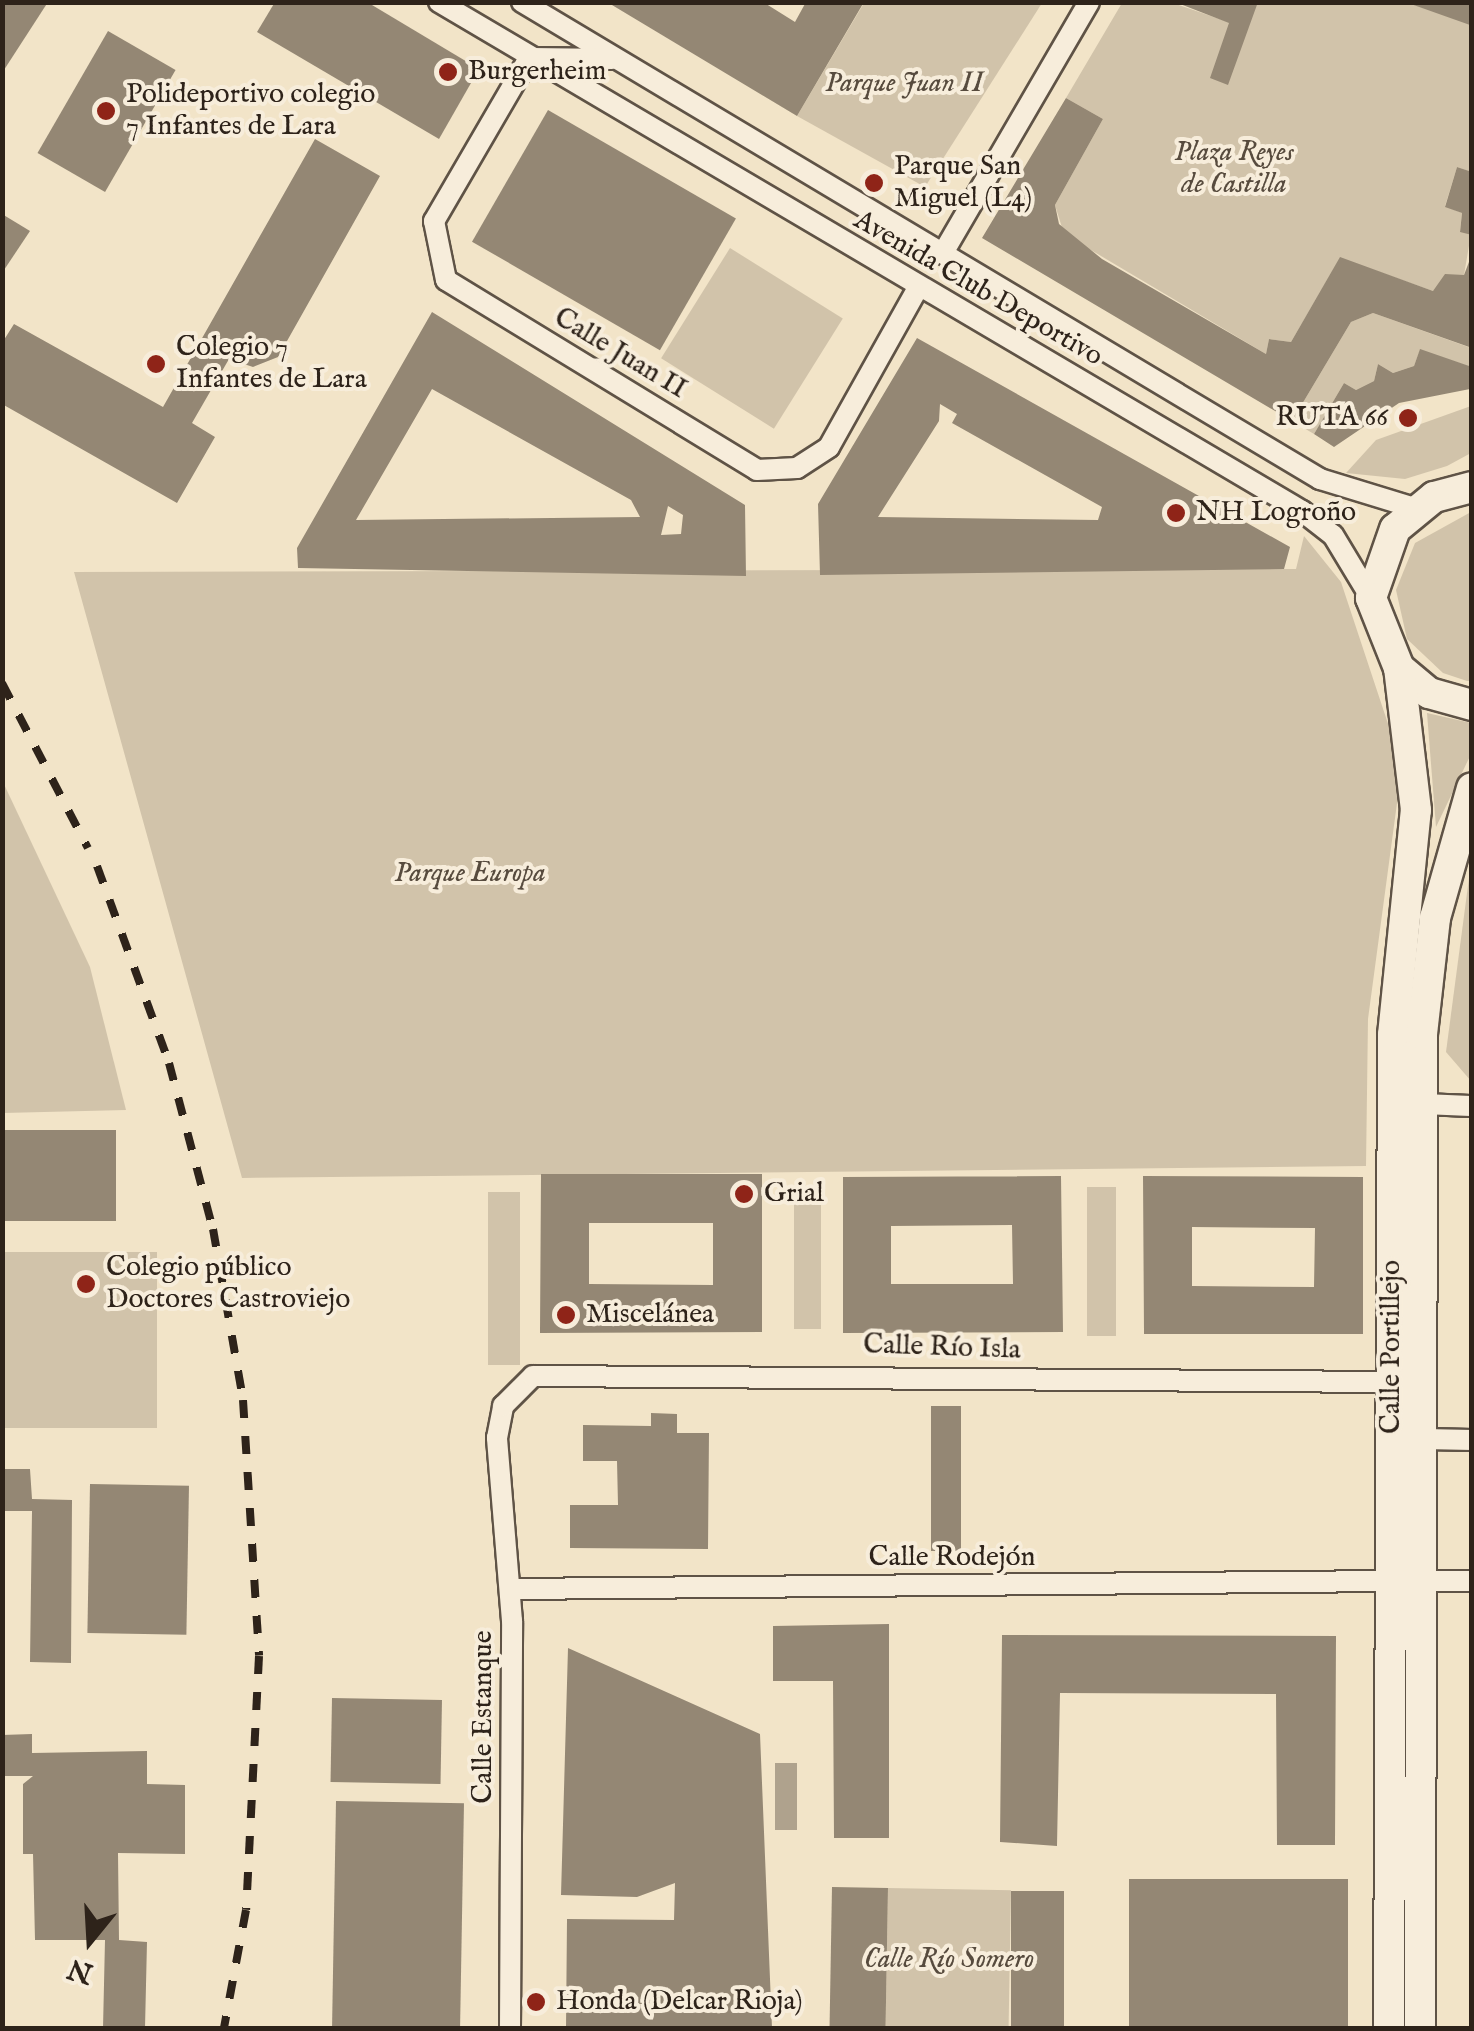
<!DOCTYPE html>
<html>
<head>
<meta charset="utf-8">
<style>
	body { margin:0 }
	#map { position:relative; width:1474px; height:2031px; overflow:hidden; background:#f2e4c8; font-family:"IM FELL English",serif }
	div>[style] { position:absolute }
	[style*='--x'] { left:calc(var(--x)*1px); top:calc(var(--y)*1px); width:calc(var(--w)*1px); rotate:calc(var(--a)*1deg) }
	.green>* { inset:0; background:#d1c3aa; transform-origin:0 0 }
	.water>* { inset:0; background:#afa28d; transform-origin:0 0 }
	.building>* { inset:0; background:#948774; transform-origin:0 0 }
	.roads { filter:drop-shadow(2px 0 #5f5346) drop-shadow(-2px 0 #5f5346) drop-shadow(0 2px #5f5346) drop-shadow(0 -2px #5f5346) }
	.minor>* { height:20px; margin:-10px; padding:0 10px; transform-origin:10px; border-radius:10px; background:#f7eddb }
	.secondary>* { height:30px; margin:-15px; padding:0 15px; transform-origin:15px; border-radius:15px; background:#f7eddb }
	.rail>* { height:8px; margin-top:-4px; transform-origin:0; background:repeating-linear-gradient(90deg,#2e231a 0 18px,transparent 0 36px) }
	.dots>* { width:28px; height:28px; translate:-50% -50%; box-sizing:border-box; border:5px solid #f7eddb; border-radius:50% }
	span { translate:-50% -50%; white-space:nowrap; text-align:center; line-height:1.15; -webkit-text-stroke:8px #f7eddb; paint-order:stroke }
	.poi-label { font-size:28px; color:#2e231a }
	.left { translate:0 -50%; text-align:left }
	.right { translate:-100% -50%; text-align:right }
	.park-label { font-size:28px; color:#574b3e; font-style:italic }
	.street-label { font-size:28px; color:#2e231a }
	.frame { position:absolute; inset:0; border:5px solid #2e231a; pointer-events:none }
	.north { position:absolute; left:40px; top:1891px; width:100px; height:100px; -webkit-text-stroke:8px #f7eddb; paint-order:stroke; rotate:198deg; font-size:28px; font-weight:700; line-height:40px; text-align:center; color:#2e231a }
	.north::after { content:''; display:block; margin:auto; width:35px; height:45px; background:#2e231a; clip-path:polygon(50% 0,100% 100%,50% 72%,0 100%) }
</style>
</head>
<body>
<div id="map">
	<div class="green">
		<div style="clip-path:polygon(1249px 2px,1407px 3px,1471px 20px,1471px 172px,1457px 167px,1445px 206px,1462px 213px,1460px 231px,1471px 234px,1464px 275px,1433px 291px,1340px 258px,1291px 342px,1269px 339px,1266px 354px,1064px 234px,1055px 205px,1103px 119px,1066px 98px,1122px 3px,1173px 3px,1240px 26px)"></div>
		<div style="clip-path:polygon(864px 3px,1042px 3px,925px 187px,797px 116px)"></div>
		<div style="left:730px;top:248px;width:133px;height:130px;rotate:32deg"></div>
		<div style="clip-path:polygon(1373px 313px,1471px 348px,1471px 367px,1420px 350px,1414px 366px,1393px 373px,1378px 364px,1374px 381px,1356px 390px,1344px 383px,1314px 434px,1292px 421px,1351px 322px)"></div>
		<div style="clip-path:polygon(1471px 406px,1471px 453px,1447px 466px,1405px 479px,1346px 473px,1376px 440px)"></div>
		<div style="clip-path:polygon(1471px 512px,1472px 681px,1467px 681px,1443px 673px,1407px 639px,1396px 590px,1415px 543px)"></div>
		<div style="clip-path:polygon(1304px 536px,1341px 582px,1402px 766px,1368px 1019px,1366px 1166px,242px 1178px,74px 572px,1296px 569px)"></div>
		<div style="clip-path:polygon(1427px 713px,1471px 723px,1471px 754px,1436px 827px)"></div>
		<div style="clip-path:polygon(2px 780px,90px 967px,126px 1110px,3px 1113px)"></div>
		<div style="clip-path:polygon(1471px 863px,1471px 1081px,1446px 1052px)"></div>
		<div style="left:1087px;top:1187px;width:29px;height:149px"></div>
		<div style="left:794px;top:1190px;width:27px;height:139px"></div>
		<div style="left:488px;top:1192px;width:32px;height:173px"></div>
		<div style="left:2px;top:1252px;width:155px;height:176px"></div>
		<div style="left:888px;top:1888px;width:123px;height:140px;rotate:1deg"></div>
	</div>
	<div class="water">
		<div style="left:775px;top:1763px;width:22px;height:67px"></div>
	</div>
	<div class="building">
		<div style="clip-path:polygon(2px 2px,48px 2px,2px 73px)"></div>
		<div style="clip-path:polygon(275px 2px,367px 2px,479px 69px,439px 139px,257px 32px)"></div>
		<div style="clip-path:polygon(607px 2px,763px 2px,795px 22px,806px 2px,864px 2px,797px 116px)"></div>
		<div style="clip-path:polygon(1175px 2px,1258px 2px,1228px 85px,1210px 78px,1229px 23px)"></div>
		<div style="clip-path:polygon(1472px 2px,1470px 25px,1408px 3px,1408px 2px)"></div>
		<div style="left:108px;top:31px;width:78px;height:141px;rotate:30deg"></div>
		<div style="clip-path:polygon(1066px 98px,1103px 119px,1055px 205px,1059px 224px,1102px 259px,1266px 354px,1269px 339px,1291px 342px,1340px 257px,1433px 291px,1445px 274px,1464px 275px,1472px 254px,1472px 348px,1373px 313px,1351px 322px,1292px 421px,982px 238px)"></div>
		<div style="left:548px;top:110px;width:217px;height:152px;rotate:30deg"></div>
		<div style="clip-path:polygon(315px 139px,380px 176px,278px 357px,253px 367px,229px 359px,192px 423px,215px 437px,177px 503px,2px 404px,2px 343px,14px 324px,163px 407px)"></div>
		<div style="clip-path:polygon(1457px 167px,1472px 172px,1472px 235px,1460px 232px,1462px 213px,1445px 207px)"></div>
		<div style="clip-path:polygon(2px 214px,30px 231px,2px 273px)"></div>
		<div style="clip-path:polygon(evenodd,432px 312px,745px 505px,746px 576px,298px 568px,297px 548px,432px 312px,432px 389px,631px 500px,640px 517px,356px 520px,432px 389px,432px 312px,668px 506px,683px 515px,681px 534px,661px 535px,668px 506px)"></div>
		<div style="clip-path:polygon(evenodd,917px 338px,1290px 547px,1284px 569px,820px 575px,818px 504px,917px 338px,940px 404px,957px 414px,952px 423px,1102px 507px,1098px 520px,878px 517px,939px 421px,940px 404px)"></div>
		<div style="clip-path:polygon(1420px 349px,1472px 367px,1470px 389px,1399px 403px,1334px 447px,1314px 434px,1344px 383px,1356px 390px,1374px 381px,1378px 364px,1393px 373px,1414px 366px)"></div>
		<div style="left:2px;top:1130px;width:114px;height:91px"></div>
		<div style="clip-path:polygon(evenodd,541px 1174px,762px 1174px,762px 1332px,540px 1333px,541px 1174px,589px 1223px,713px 1223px,713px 1285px,589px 1284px,589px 1223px)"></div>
		<div style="clip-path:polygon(evenodd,1061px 1176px,1063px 1332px,843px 1333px,843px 1177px,1061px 1176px,1012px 1225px,1013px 1284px,891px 1284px,891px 1226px,1012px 1225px)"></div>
		<div style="clip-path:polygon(evenodd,1143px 1176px,1363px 1177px,1363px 1334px,1144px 1334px,1143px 1176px,1192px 1227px,1315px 1228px,1314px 1287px,1192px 1286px,1192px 1227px)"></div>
		<div style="left:931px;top:1406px;width:30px;height:145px"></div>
		<div style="clip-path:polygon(651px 1413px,677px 1414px,677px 1433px,709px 1433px,708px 1549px,570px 1548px,570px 1505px,618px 1505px,617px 1461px,583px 1461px,583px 1425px,651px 1426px)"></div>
		<div style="clip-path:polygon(2px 1469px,30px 1469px,32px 1499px,72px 1500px,71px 1663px,30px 1662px,32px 1511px,2px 1511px)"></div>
		<div style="left:90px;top:1484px;width:99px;height:149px;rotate:1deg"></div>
		<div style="clip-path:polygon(889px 1624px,889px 1838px,834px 1838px,833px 1681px,773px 1681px,773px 1626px)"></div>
		<div style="clip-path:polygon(1002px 1635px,1336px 1636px,1335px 1845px,1277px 1845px,1276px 1694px,1060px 1693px,1057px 1846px,1000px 1842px)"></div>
		<div style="clip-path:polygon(568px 1648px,760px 1734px,772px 2028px,566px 2028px,567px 1919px,674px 1920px,675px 1883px,637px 1897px,561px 1895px)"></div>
		<div style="left:332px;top:1698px;width:110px;height:84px;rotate:1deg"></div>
		<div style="clip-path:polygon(32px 1734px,32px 1753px,147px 1751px,147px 1784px,185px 1785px,185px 1854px,118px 1853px,119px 1940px,147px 1942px,145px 2028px,103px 2028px,105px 1940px,35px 1940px,33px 1854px,23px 1854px,23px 1784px,33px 1776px,2px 1776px,2px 1735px)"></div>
		<div style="left:336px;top:1801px;width:128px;height:227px;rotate:1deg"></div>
		<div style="left:1129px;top:1879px;width:219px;height:149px"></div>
		<div style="left:832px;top:1887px;width:56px;height:141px;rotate:1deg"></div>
		<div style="left:1011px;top:1891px;width:53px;height:137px"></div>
	</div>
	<div class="roads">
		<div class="minor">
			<div style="--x:439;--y:2;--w:1002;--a:30.53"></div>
			<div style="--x:1302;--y:511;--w:39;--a:38"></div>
			<div style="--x:1333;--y:535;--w:74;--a:58.9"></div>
			<div style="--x:522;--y:2;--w:930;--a:30.87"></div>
			<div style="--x:1320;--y:479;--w:99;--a:17"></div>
			<div style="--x:529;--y:58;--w:189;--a:120.2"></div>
			<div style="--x:434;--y:221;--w:60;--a:78.5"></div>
			<div style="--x:446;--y:280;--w:364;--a:31.4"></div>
			<div style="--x:757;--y:470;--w:40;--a:-2.9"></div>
			<div style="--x:797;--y:468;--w:38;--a:-33"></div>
			<div style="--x:829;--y:447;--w:182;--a:-60.8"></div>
			<div style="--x:531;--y:58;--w:81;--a:0.7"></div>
			<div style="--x:943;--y:253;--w:290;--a:-59.8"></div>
			<div style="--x:1422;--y:1104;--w:50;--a:2.3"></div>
			<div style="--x:1424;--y:1439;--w:48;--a:1.2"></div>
			<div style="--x:1425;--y:1581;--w:47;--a:0"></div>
			<div style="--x:511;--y:1589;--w:882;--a:-0.52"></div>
			<div style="--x:510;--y:2028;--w:407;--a:-89.7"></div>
			<div style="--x:512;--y:1621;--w:184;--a:-94.7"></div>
			<div style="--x:497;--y:1438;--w:33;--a:-79"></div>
			<div style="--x:503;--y:1406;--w:42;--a:-45"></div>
			<div style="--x:533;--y:1376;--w:859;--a:0.4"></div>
		</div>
		<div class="secondary">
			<div style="--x:1472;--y:487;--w:39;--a:165"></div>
			<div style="--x:1434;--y:497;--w:50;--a:140.6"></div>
			<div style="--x:1395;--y:529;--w:73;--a:109.2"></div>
			<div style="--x:1371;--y:598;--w:75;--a:68.2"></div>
			<div style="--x:1399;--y:668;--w:39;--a:40"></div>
			<div style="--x:1429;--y:693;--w:45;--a:15.6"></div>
			<div style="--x:1389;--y:2028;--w:993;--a:-89.77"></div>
			<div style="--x:1393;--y:1035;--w:226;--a:-84.2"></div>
			<div style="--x:1416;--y:810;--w:143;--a:-96.8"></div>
			<div style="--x:1420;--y:2028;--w:994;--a:-89.88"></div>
			<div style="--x:1422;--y:1034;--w:117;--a:-83.6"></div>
			<div style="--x:1435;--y:918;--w:135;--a:-74.1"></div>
		</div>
	</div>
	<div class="rail">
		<div style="--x:2;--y:683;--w:186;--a:62.5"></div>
		<div style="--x:97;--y:866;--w:210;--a:69.9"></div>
		<div style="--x:169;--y:1063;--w:172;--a:75.2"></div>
		<div style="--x:213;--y:1229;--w:174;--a:80"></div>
		<div style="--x:243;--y:1400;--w:256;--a:86.4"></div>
		<div style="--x:259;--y:1656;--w:254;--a:92.9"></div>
		<div style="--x:246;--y:1910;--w:120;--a:100.6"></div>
	</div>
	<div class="dots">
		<div style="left:448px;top:72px;background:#8f2418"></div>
		<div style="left:106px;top:111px;background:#8f2418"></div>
		<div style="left:874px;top:183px;background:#8f2418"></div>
		<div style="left:156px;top:364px;background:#8f2418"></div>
		<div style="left:1408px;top:418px;background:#8f2418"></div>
		<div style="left:1176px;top:513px;background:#8f2418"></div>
		<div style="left:744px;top:1194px;background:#8f2418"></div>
		<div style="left:86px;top:1284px;background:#8f2418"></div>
		<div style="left:566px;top:1315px;background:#8f2418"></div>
		<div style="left:536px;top:2002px;background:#8f2418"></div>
	</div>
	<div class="poi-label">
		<span class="left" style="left:468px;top:72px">Burgerheim</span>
		<span class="left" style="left:126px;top:111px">Polideportivo colegio<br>7 Infantes de Lara</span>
		<span class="left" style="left:894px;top:183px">Parque San<br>Miguel (L4)</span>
		<span class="left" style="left:176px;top:364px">Colegio 7<br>Infantes de Lara</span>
		<span class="right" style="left:1388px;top:418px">RUTA 66</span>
		<span class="left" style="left:1196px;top:513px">NH Logroño</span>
		<span class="left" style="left:764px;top:1194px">Grial</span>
		<span class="left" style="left:106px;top:1284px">Colegio público<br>Doctores Castroviejo</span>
		<span class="left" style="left:586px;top:1315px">Miscelánea</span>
		<span class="left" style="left:556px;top:2002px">Honda (Delcar Rioja)</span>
	</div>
	<div class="park-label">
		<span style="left:904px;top:84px">Parque Juan II</span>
		<span style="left:1234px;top:169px">Plaza Reyes<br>de Castilla</span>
		<span style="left:470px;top:874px">Parque Europa</span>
		<span style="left:949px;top:1960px">Calle Río Somero</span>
	</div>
	<div class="street-label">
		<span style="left:978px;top:289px;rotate:30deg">Avenida Club Deportivo</span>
		<span style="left:620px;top:354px;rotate:31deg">Calle Juan II</span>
		<span style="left:1392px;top:1347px;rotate:-90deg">Calle Portillejo</span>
		<span style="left:942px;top:1348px;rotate:2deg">Calle Río Isla</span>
		<span style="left:952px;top:1558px">Calle Rodejón</span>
		<span style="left:484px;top:1717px;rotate:-90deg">Calle Estanque</span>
	</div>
	<div class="frame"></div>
	<div class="north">N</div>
</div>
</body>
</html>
